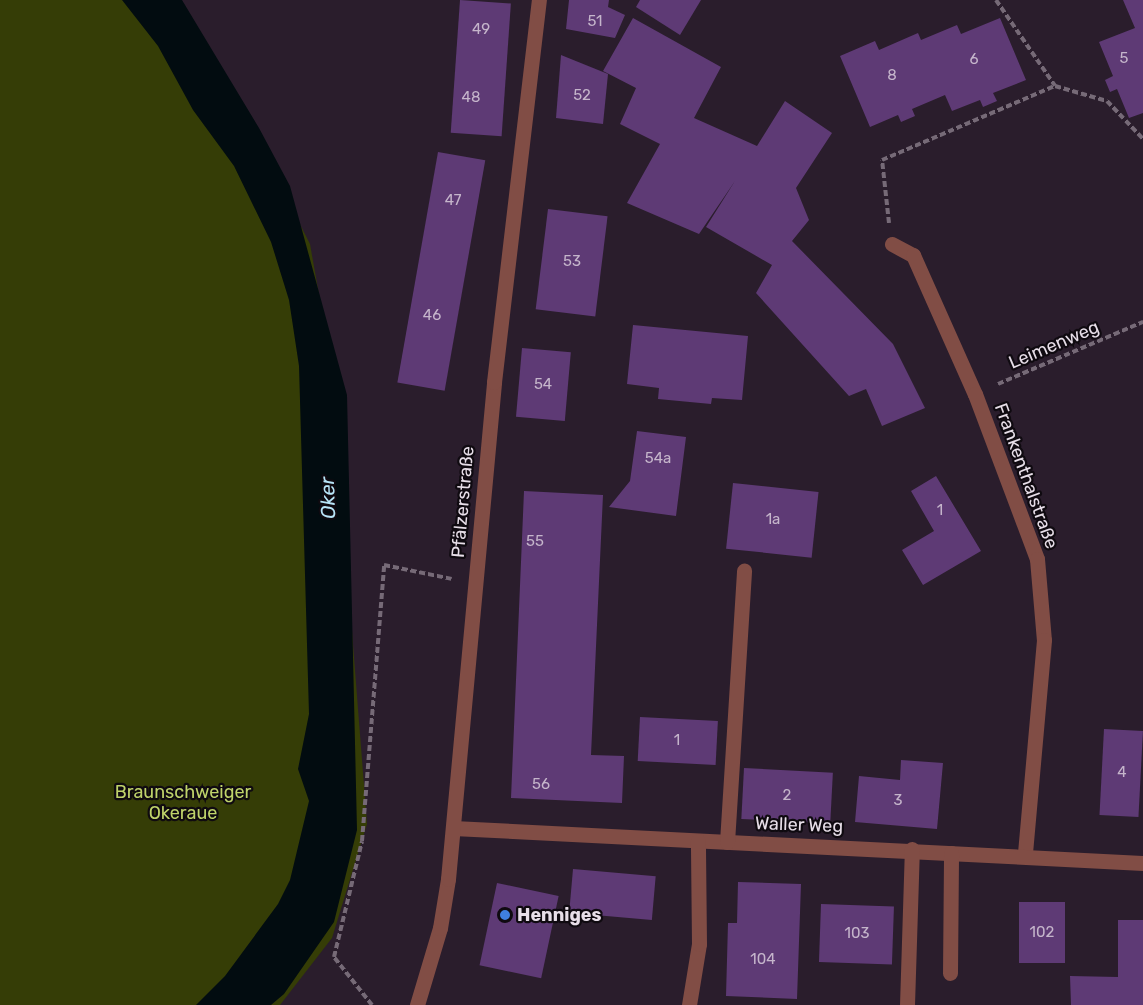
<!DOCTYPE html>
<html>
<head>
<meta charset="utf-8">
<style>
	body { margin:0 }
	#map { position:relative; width:1143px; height:1005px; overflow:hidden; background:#2a1d2c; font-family:Rubik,sans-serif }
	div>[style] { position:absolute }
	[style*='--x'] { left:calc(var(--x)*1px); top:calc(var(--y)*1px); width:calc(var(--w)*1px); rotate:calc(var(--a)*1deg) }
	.green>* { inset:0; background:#353d06 }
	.water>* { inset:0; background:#020c10 }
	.building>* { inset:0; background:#5e3a75; transform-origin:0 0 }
	.path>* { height:4px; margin-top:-2px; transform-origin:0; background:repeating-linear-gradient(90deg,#766a77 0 6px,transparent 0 9px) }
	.minor>* { height:15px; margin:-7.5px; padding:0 7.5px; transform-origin:7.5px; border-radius:7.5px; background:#814d45 }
	.dots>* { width:16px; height:16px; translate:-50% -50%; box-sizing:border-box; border:3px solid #0f0a10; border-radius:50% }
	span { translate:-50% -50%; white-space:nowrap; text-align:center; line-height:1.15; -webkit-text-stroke:4.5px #0f0a10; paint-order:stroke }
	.number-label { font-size:15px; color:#c5b5cb }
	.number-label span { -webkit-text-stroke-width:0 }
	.street-label { font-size:18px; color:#e7dee8 }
	.park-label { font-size:18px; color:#bfd36a }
	.poi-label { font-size:18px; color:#e7dee8; font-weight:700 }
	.left { translate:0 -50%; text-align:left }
	.water-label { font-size:20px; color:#b8e5f8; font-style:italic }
</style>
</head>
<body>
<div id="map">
	<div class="green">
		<div style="clip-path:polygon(0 0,174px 0,209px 46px,310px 244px,331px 362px,367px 824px,332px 938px,280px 1005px,0 1005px)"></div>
	</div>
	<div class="water">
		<div style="clip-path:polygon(122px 0,182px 0,259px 128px,290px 186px,347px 395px,357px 830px,334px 922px,284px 994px,271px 1005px,196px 1005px,225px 976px,278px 904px,290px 880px,309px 801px,298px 769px,309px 714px,299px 366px,289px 300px,271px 242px,234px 166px,193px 110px,158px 46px)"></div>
	</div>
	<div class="building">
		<div style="left:460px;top:0;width:51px;height:133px;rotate:4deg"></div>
		<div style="clip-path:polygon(569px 0,609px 0,608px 7px,625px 15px,615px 38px,566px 29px)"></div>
		<div style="clip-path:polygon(640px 0,701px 0,680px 35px,636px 7px)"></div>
		<div style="clip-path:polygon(1123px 0,1143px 0,1143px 113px,1129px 118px,1117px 89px,1110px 92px,1105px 80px,1113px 76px,1099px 42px,1135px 28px)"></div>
		<div style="clip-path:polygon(633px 18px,721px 67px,694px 118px,757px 146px,785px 101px,832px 133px,796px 188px,809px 220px,792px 241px,893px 344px,925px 408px,882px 426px,866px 389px,849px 396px,756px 293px,772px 265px,706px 227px,735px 181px,699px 234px,627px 203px,660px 144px,620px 124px,636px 88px,603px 71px)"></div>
		<div style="clip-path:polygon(1000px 18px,1026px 80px,993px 93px,997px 101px,983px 107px,980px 100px,952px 111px,945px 95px,912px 109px,915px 116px,901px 122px,898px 115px,870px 127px,840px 56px,875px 41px,879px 50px,918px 33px,921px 40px,957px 25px,961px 34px)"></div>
		<div style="clip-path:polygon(561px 55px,608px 74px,603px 124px,556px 118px)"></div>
		<div style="left:438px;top:152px;width:48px;height:234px;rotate:10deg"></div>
		<div style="left:548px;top:209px;width:60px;height:101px;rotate:7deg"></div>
		<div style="clip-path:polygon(633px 325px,748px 336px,742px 400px,712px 398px,711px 404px,658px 399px,659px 388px,627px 384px)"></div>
		<div style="left:522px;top:348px;width:49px;height:69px;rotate:5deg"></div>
		<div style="clip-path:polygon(637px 431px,686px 437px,676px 516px,609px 507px,630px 481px)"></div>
		<div style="clip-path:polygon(936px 476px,981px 551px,923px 585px,902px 550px,934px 531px,911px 491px)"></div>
		<div style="left:733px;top:483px;width:86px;height:66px;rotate:6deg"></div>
		<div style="clip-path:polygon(524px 491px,603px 495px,591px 755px,624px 756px,622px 803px,511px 798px)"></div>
		<div style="left:640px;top:717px;width:78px;height:44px;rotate:3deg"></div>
		<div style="left:1104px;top:729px;width:39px;height:86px;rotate:3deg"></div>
		<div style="clip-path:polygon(901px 760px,943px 763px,937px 829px,855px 822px,859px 776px,900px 780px)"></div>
		<div style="left:744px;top:768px;width:89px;height:51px;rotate:3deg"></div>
		<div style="left:573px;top:869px;width:83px;height:44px;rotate:5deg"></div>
		<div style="clip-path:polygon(738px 882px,801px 884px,797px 999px,726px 996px,728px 923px,737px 923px)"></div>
		<div style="left:497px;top:883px;width:63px;height:84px;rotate:12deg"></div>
		<div style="left:1065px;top:902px;width:61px;height:46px;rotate:90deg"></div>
		<div style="left:821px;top:904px;width:73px;height:58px;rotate:2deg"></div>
		<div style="clip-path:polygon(1118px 920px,1143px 920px,1143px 1005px,1071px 1005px,1070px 976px,1118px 977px)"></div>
	</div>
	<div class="path">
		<div style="--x:996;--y:0;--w:104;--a:55.5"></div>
		<div style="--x:1055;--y:86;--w:54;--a:16.1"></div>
		<div style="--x:1107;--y:101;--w:52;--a:46.5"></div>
		<div style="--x:889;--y:223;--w:63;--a:-96.3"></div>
		<div style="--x:882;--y:160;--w:188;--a:-23.2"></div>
		<div style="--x:998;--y:384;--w:158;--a:-23.2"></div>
		<div style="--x:372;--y:1005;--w:61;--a:-128.4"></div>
		<div style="--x:334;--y:957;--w:119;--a:-76.4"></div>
		<div style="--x:362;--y:841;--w:277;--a:-85.4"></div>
		<div style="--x:384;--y:565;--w:69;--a:11.6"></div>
	</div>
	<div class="minor">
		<div style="--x:892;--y:244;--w:24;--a:28"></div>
		<div style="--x:913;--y:255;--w:152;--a:66"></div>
		<div style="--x:975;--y:394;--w:176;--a:69.4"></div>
		<div style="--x:1037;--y:559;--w:81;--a:85.1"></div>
		<div style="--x:1044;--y:640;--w:215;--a:95.1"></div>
		<div style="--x:453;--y:828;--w:691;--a:2.9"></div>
		<div style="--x:727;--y:842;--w:272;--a:-86.4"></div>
		<div style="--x:950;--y:973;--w:120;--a:-89.5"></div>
		<div style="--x:417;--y:1005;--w:80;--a:-73.4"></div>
		<div style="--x:440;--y:928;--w:50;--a:-80.7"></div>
		<div style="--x:448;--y:879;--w:499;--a:-84.7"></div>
		<div style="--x:494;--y:382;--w:385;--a:-83.3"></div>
		<div style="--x:689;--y:1005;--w:62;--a:-80.7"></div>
		<div style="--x:699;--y:944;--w:103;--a:-90.6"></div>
		<div style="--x:907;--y:1005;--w:156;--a:-88.2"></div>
	</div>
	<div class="dots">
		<div style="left:505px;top:915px;background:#3f7fe0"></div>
	</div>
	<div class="number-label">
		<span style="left:595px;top:22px">51</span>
		<span style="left:481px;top:30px">49</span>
		<span style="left:1124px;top:59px">5</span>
		<span style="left:974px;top:60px">6</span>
		<span style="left:892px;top:76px">8</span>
		<span style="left:582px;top:96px">52</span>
		<span style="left:471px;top:98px">48</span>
		<span style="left:453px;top:201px">47</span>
		<span style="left:572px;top:262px">53</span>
		<span style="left:432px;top:316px">46</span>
		<span style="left:543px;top:385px">54</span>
		<span style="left:658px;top:459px">54a</span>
		<span style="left:940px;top:511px">1</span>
		<span style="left:773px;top:520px">1a</span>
		<span style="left:535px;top:542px">55</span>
		<span style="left:677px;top:741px">1</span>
		<span style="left:1122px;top:773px">4</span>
		<span style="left:541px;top:785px">56</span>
		<span style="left:787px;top:796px">2</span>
		<span style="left:898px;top:801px">3</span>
		<span style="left:1042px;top:933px">102</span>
		<span style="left:857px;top:934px">103</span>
		<span style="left:763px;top:960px">104</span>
	</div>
	<div class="street-label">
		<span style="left:1054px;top:345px;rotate:-23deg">Leimenweg</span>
		<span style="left:1026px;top:476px;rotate:70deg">Frankenthalstraße</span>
		<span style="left:463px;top:502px;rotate:-85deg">Pfälzerstraße</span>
		<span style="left:799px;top:825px;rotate:2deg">Waller Weg</span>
	</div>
	<div class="park-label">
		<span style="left:183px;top:803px">Braunschweiger<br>Okeraue</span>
	</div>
	<div class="poi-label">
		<span class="left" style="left:517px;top:915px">Henniges</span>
	</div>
	<div class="water-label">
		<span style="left:328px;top:498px;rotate:-92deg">Oker</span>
	</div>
</div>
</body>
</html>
